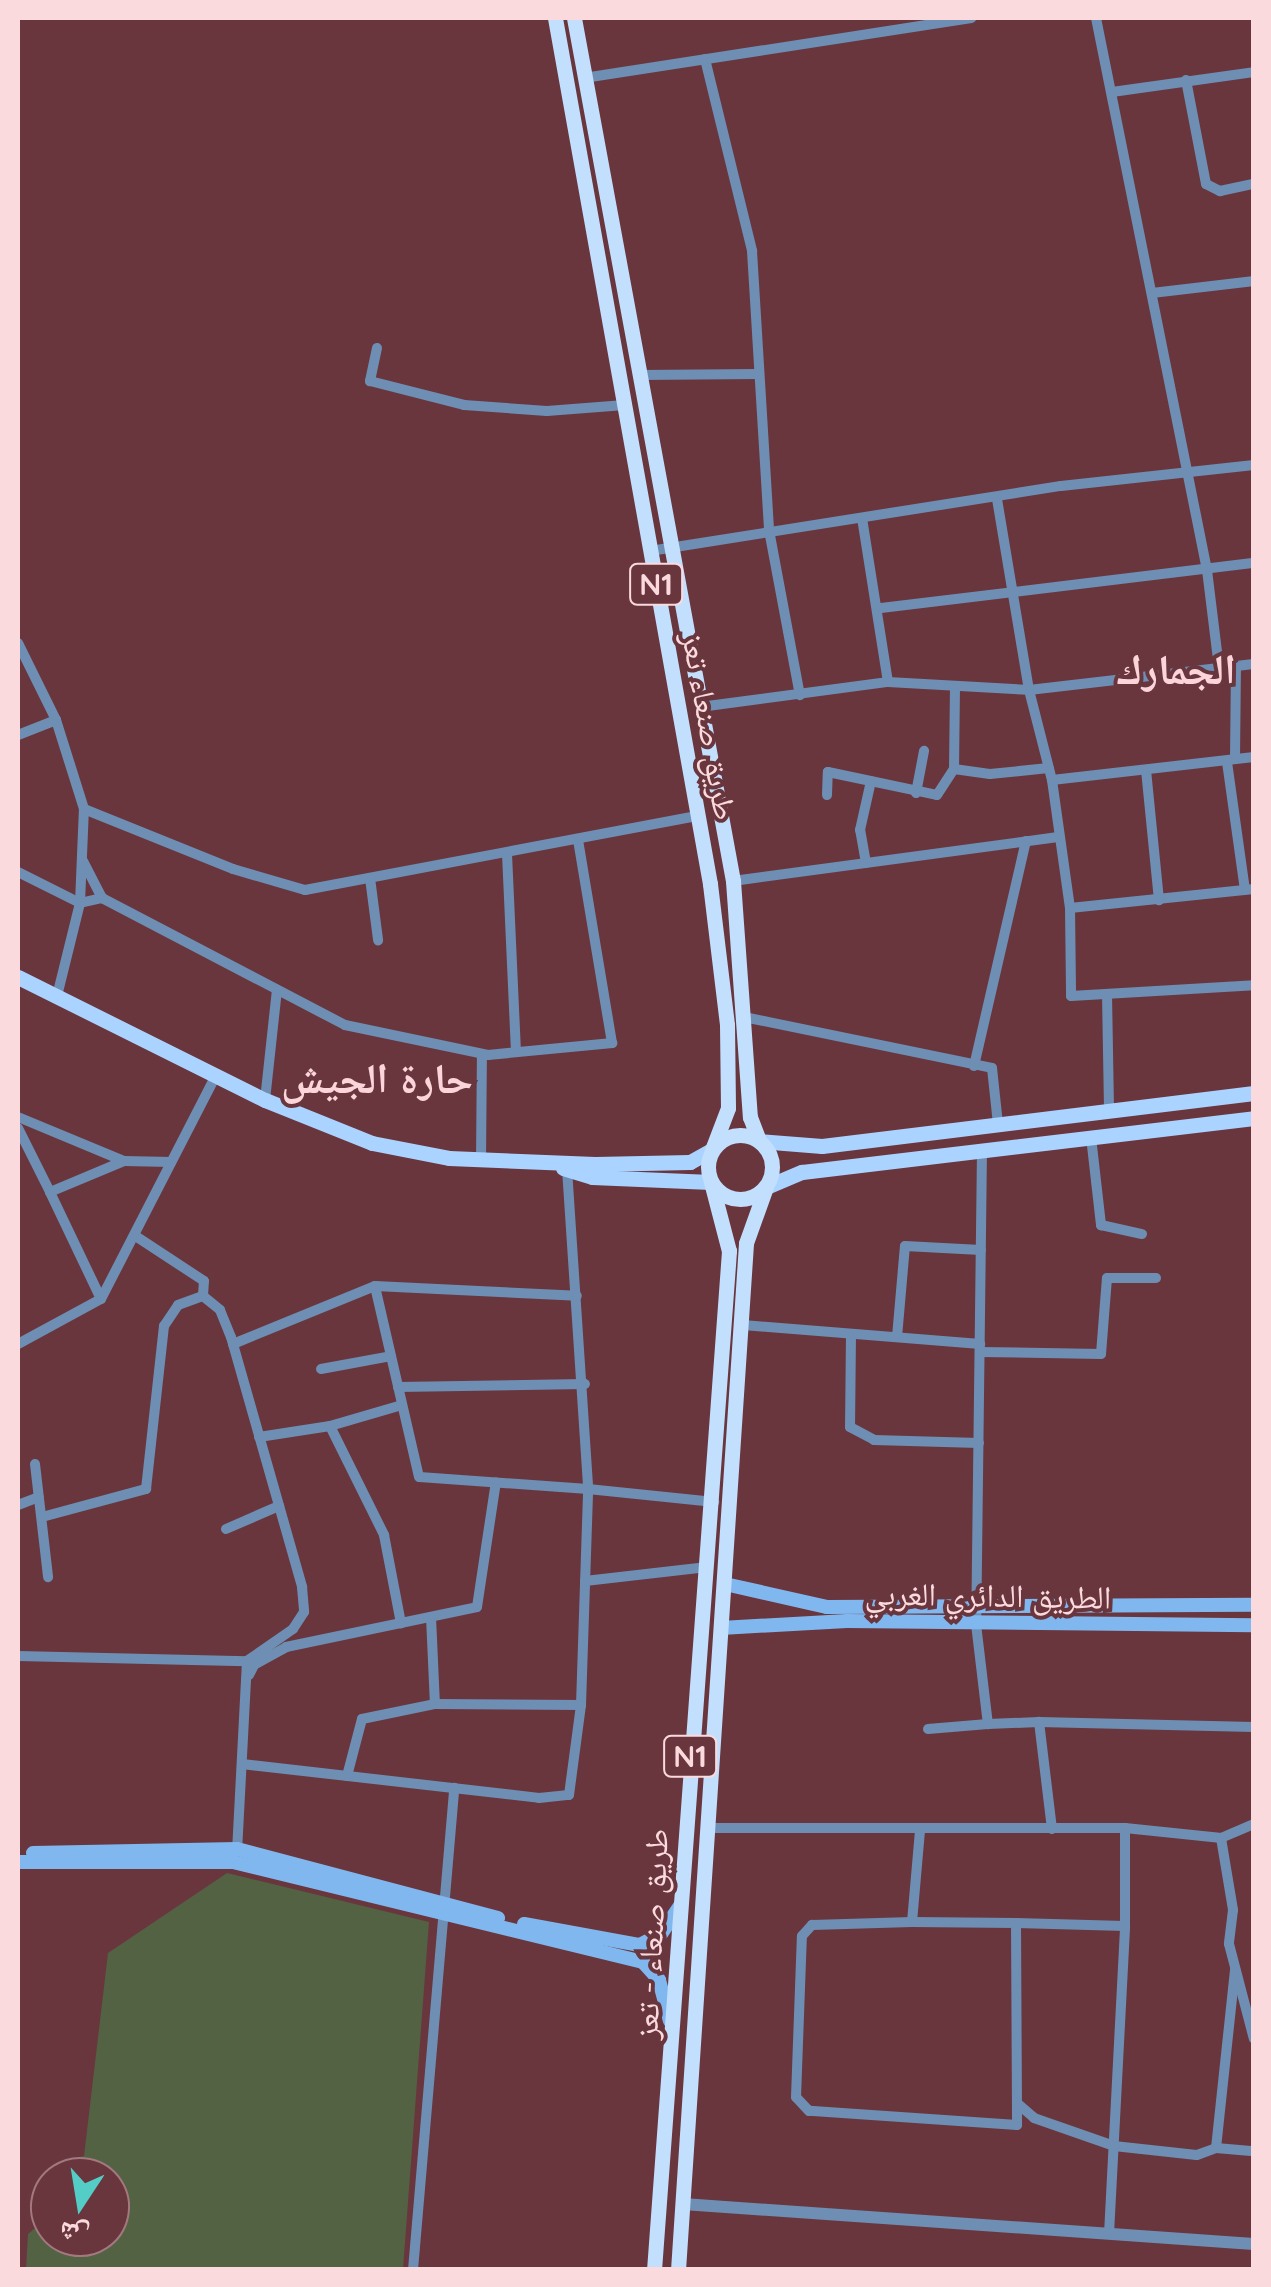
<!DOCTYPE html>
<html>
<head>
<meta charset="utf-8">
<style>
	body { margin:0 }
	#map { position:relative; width:1271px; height:2287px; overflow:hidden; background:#69363e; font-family:Quicksand,"Noto Naskh Arabic",sans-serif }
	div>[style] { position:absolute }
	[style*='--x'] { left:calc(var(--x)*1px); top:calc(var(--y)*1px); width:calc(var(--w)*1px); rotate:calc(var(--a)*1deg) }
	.green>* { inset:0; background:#526243 }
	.minor>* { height:10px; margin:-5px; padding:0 5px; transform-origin:5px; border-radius:5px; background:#6e8fb3 }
	.tertiary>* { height:12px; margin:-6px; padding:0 6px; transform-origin:6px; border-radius:6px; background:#6e8fb3 }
	.secondary>* { height:14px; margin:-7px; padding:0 7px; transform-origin:7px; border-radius:7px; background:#81b7ef }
	.primary>* { height:15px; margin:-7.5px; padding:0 7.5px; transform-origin:7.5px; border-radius:7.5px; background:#abd3ff }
	.trunk>* { height:15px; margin:-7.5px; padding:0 7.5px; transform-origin:7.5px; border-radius:7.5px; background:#c3dffe }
	.trunk>.ring { margin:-7.5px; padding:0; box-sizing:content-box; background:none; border:15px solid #c3dffe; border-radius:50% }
	span { translate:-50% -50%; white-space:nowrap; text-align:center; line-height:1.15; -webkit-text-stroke:8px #69363e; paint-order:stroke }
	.shield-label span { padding:2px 8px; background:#69363e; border:2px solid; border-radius:8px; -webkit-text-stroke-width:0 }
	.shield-label { font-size:30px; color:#fbdade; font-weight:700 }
	.street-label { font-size:32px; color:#fbdade }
	.district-label { font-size:42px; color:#fbd5d9; font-weight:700 }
	.frame { position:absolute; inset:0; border:20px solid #fbdade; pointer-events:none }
	.north { position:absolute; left:30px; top:2157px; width:100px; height:100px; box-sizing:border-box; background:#69363e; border:2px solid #a3787e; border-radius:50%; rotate:192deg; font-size:28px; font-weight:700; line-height:40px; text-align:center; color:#fbdade }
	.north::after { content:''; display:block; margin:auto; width:35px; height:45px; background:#54cdc7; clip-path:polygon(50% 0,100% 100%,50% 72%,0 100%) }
</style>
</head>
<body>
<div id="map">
	<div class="green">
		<div style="clip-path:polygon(227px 1873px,429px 1922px,403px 2269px,26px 2269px,28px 2234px,40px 2224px,50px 2197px,50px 2237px,110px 2237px,110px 2177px,58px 2177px,63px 2161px,84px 2156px,108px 1953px)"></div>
	</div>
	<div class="minor">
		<div style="--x:1096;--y:18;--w:563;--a:78.63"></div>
		<div style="--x:1207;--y:570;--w:99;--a:83"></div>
		<div style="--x:705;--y:59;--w:198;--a:76.2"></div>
		<div style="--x:752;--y:251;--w:280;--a:86.5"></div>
		<div style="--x:769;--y:530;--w:168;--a:79.4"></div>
		<div style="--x:584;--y:78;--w:392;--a:-8.8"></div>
		<div style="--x:1186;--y:80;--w:106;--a:79.1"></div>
		<div style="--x:1206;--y:184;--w:16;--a:27"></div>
		<div style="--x:1220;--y:191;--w:35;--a:-12"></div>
		<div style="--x:1112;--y:92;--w:143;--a:-8"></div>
		<div style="--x:1152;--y:293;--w:103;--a:-6.7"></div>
		<div style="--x:377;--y:348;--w:34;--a:102"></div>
		<div style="--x:370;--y:381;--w:97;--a:14.3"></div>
		<div style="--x:464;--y:405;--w:83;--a:4.1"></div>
		<div style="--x:547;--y:411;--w:78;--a:-4.4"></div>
		<div style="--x:639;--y:375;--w:119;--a:-0.5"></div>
		<div style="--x:997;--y:499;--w:194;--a:80.5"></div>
		<div style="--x:1029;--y:690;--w:93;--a:75.7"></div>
		<div style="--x:1052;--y:780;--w:129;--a:82"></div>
		<div style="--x:1070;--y:908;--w:88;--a:89.3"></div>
		<div style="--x:1071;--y:996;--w:183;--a:-3.4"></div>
		<div style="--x:862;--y:518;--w:166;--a:81"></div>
		<div style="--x:650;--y:551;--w:416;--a:-9"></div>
		<div style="--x:1061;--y:486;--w:194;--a:-6.2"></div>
		<div style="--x:881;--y:608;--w:376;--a:-6.9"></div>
		<div style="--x:18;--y:643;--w:86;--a:63.7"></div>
		<div style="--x:56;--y:720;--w:93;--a:72.5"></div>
		<div style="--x:84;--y:809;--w:161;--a:21.9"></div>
		<div style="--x:233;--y:869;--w:75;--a:16.3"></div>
		<div style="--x:305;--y:890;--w:400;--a:-10.7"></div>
		<div style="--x:700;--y:707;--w:190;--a:-7.6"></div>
		<div style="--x:888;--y:682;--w:141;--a:3.2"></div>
		<div style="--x:1029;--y:690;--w:226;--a:-6.6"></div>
		<div style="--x:18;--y:735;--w:41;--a:-21.5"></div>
		<div style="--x:1235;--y:759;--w:93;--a:-89.4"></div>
		<div style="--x:1227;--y:762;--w:129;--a:82"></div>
		<div style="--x:954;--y:769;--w:36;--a:8"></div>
		<div style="--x:990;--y:774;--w:59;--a:-5.8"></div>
		<div style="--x:1146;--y:770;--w:131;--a:84.3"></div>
		<div style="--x:1052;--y:780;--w:203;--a:-6.5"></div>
		<div style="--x:916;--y:793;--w:43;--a:-79.2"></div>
		<div style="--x:827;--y:795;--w:23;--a:-88"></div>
		<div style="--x:828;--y:772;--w:111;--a:11.9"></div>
		<div style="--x:937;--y:795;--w:31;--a:-57"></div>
		<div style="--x:954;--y:769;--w:80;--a:-89.3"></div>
		<div style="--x:507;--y:854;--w:198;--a:87.4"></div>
		<div style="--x:83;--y:861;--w:42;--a:62.8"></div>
		<div style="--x:102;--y:898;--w:274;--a:27.6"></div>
		<div style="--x:345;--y:1025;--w:146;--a:11.8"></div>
		<div style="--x:488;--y:1055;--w:125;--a:-5.5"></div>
		<div style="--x:612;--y:1043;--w:206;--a:-99.5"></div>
		<div style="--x:866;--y:863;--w:34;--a:-100"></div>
		<div style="--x:860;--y:830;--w:50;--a:-77.3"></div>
		<div style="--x:18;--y:872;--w:69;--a:26.6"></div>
		<div style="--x:80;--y:903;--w:23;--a:-13"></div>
		<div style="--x:370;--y:878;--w:63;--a:82.6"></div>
		<div style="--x:733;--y:881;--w:328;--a:-7.7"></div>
		<div style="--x:1070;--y:908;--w:185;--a:-5.9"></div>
		<div style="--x:1107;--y:994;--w:116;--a:89"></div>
		<div style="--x:57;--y:996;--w:96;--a:-76.1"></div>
		<div style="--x:80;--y:903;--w:94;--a:-87.6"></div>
		<div style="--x:744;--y:1017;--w:253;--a:11.6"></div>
		<div style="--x:992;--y:1068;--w:56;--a:83.9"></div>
		<div style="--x:974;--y:1066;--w:231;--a:-77"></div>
		<div style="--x:265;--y:1100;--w:111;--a:-83.8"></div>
		<div style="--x:18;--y:1117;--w:115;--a:22.5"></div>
		<div style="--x:18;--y:1128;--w:72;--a:63.4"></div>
		<div style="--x:1091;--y:1137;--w:89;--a:83.5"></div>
		<div style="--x:1101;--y:1225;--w:42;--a:12.4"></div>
		<div style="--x:982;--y:1150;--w:474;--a:90.7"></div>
		<div style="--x:976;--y:1624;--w:101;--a:83.2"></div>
		<div style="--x:988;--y:1724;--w:51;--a:-2.2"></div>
		<div style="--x:481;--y:1161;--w:107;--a:-89.5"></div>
		<div style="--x:567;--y:1169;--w:321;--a:86.2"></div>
		<div style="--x:588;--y:1489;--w:127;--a:5.9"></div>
		<div style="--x:137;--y:1237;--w:80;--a:33.3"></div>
		<div style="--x:204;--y:1281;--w:15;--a:94"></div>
		<div style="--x:101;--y:1299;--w:119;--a:-115.5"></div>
		<div style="--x:50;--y:1192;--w:80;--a:-22.7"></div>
		<div style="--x:124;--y:1161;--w:47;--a:1.2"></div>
		<div style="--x:743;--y:1325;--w:238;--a:4.6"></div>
		<div style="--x:851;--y:1334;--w:93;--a:90.6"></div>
		<div style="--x:850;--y:1427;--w:27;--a:28"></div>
		<div style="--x:874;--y:1440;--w:105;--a:1.6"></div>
		<div style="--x:897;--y:1337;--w:91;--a:-85"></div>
		<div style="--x:905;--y:1246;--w:76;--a:3"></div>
		<div style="--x:18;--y:1344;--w:94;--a:-28.5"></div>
		<div style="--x:101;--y:1299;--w:252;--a:-62.8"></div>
		<div style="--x:233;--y:1344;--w:153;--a:-22.2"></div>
		<div style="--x:980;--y:1352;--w:121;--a:0.9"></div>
		<div style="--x:1101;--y:1354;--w:76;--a:-85.5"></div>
		<div style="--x:1107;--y:1278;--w:49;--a:0"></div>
		<div style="--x:321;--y:1369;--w:71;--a:-10.5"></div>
		<div style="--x:398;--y:1387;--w:187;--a:-0.9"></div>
		<div style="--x:330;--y:1426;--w:75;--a:-16.3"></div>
		<div style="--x:259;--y:1437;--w:72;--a:-8.8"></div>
		<div style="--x:330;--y:1426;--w:122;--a:63.6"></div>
		<div style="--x:384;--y:1535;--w:90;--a:79.1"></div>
		<div style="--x:35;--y:1464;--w:114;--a:83.4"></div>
		<div style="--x:18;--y:1505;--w:22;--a:-21"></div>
		<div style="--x:42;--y:1517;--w:108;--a:-15.1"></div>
		<div style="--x:146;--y:1489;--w:164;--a:-83.7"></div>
		<div style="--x:164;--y:1326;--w:25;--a:-56"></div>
		<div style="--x:178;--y:1305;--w:27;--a:-20"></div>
		<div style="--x:203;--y:1296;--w:22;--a:39"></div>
		<div style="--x:220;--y:1310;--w:29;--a:68"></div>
		<div style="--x:231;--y:1337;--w:260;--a:74.1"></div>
		<div style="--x:302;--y:1587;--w:25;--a:85"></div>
		<div style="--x:304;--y:1612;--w:20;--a:123"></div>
		<div style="--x:293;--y:1629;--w:56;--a:145.2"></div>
		<div style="--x:226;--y:1529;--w:58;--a:-23.5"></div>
		<div style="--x:585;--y:1581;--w:123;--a:-6.5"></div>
		<div style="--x:431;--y:1617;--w:87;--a:87.4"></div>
		<div style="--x:18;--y:1656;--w:229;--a:1.3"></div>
		<div style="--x:247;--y:1661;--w:188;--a:93"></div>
		<div style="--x:249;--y:1675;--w:11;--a:-63"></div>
		<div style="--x:254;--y:1665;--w:37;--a:-29"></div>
		<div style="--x:286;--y:1647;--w:195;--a:-11.8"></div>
		<div style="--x:477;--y:1607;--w:126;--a:-81.4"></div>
		<div style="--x:928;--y:1729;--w:60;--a:-4.8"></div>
		<div style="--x:242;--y:1764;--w:299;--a:6.5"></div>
		<div style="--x:539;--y:1798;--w:30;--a:-6"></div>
		<div style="--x:569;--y:1795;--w:91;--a:-82.4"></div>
		<div style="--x:581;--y:1705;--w:216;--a:-88.1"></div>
		<div style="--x:588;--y:1489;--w:169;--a:-175.9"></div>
		<div style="--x:419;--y:1477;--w:196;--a:-103"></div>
		<div style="--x:375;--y:1286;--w:202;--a:2.8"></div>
		<div style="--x:347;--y:1776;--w:59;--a:-75.3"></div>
		<div style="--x:362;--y:1719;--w:75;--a:-11.6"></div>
		<div style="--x:435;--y:1704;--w:146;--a:0.4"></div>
		<div style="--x:707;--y:1828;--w:418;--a:0"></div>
		<div style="--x:1125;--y:1828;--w:97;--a:5.9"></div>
		<div style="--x:1221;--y:1838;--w:36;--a:-23"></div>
		<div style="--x:1052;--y:1829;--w:108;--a:-96.9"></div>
		<div style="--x:1039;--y:1722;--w:215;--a:1.3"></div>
		<div style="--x:1221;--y:1838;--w:73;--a:80.5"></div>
		<div style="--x:1233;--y:1910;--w:34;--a:97"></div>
		<div style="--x:1229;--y:1944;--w:98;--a:75.3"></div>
		<div style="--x:912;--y:1922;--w:104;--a:0.6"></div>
		<div style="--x:1016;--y:1923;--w:202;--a:89.7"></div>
		<div style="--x:1017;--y:2125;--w:208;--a:-176.1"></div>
		<div style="--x:809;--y:2111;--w:19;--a:-133"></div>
		<div style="--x:796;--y:2097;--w:161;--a:-87.9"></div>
		<div style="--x:802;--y:1936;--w:15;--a:-48"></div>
		<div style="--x:812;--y:1925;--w:100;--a:-1.7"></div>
		<div style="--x:912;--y:1922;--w:92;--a:-85"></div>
		<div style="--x:1016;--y:1923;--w:109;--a:1.6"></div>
		<div style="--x:1125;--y:1926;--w:98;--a:-90"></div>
		<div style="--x:1017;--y:2103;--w:23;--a:41"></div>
		<div style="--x:1034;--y:2118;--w:85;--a:19.3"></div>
		<div style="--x:1114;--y:2146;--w:83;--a:6.2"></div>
		<div style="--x:1197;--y:2155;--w:20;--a:-20"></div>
		<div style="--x:1216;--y:2148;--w:180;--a:-83.9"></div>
		<div style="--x:1216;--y:2148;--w:38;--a:5"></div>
		<div style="--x:1109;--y:2234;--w:308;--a:-87"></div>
		<div style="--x:413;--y:2270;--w:484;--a:-85.1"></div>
	</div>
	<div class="tertiary">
		<div style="--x:683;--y:2204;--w:572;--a:4.01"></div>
	</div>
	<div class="secondary">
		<div style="--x:725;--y:1584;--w:105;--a:12.7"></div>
		<div style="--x:827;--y:1607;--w:427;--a:-0.3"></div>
		<div style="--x:721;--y:1628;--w:126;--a:-3.2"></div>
		<div style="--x:847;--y:1621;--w:407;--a:0.6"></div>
		<div style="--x:33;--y:1853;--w:204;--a:-1.1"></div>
		<div style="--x:237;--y:1849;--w:270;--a:14.8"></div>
		<div style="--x:18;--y:1862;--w:215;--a:0"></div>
		<div style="--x:233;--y:1862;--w:422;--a:13.7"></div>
		<div style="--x:643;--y:1962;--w:24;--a:48"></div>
		<div style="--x:659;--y:1980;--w:42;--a:75"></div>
		<div style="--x:524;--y:1924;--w:118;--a:10.3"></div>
		<div style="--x:640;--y:1945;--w:24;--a:-28"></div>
		<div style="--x:661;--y:1934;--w:36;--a:-56"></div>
	</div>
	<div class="primary">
		<div style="--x:18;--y:977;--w:276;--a:26.5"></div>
		<div style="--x:265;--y:1100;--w:115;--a:21.9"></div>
		<div style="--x:372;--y:1143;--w:78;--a:11"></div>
		<div style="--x:449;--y:1158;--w:146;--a:2.4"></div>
		<div style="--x:595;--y:1164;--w:95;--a:-1.2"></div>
		<div style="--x:690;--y:1162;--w:25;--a:-29"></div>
		<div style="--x:759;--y:1141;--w:63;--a:4.5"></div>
		<div style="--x:822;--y:1146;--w:435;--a:-7"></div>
		<div style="--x:563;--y:1168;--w:30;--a:17"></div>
		<div style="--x:592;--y:1177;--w:119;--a:2.4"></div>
		<div style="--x:766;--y:1187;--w:39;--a:-23"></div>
		<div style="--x:802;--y:1172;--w:455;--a:-6.8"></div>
	</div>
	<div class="trunk">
		<div style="--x:555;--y:18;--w:880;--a:79.85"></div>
		<div style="--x:710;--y:884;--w:142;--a:83.1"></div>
		<div style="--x:727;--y:1025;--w:83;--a:89.3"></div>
		<div style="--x:728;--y:1108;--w:45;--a:110.9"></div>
		<div style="--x:574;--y:18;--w:878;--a:79.56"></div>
		<div style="--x:733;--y:881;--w:237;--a:85.9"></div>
		<div style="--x:750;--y:1117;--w:26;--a:69"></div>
		<div class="ring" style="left:708px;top:1135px;width:49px;height:49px"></div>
		<div style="--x:654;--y:2270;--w:1022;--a:-85.79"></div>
		<div style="--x:729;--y:1251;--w:71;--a:-104.6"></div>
		<div style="--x:678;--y:2270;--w:1029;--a:-86.21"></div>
		<div style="--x:746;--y:1243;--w:59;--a:-70.3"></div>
	</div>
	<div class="shield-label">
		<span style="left:656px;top:584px">N1</span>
		<span style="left:690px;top:1756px">N1</span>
	</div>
	<div class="street-label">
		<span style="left:710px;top:726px;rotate:80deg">طريق صنعاء تعز</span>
		<span style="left:988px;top:1595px;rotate:1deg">الطريق الدائري الغربي</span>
		<span style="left:651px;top:1934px;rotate:-87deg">طريق صنعاء - تعز</span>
	</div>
	<div class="district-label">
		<span style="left:1176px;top:669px">الجمارك</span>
		<span style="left:377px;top:1078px">حارة الجيش</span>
	</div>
	<div class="frame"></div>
	<div class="north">ش</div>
</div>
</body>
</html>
